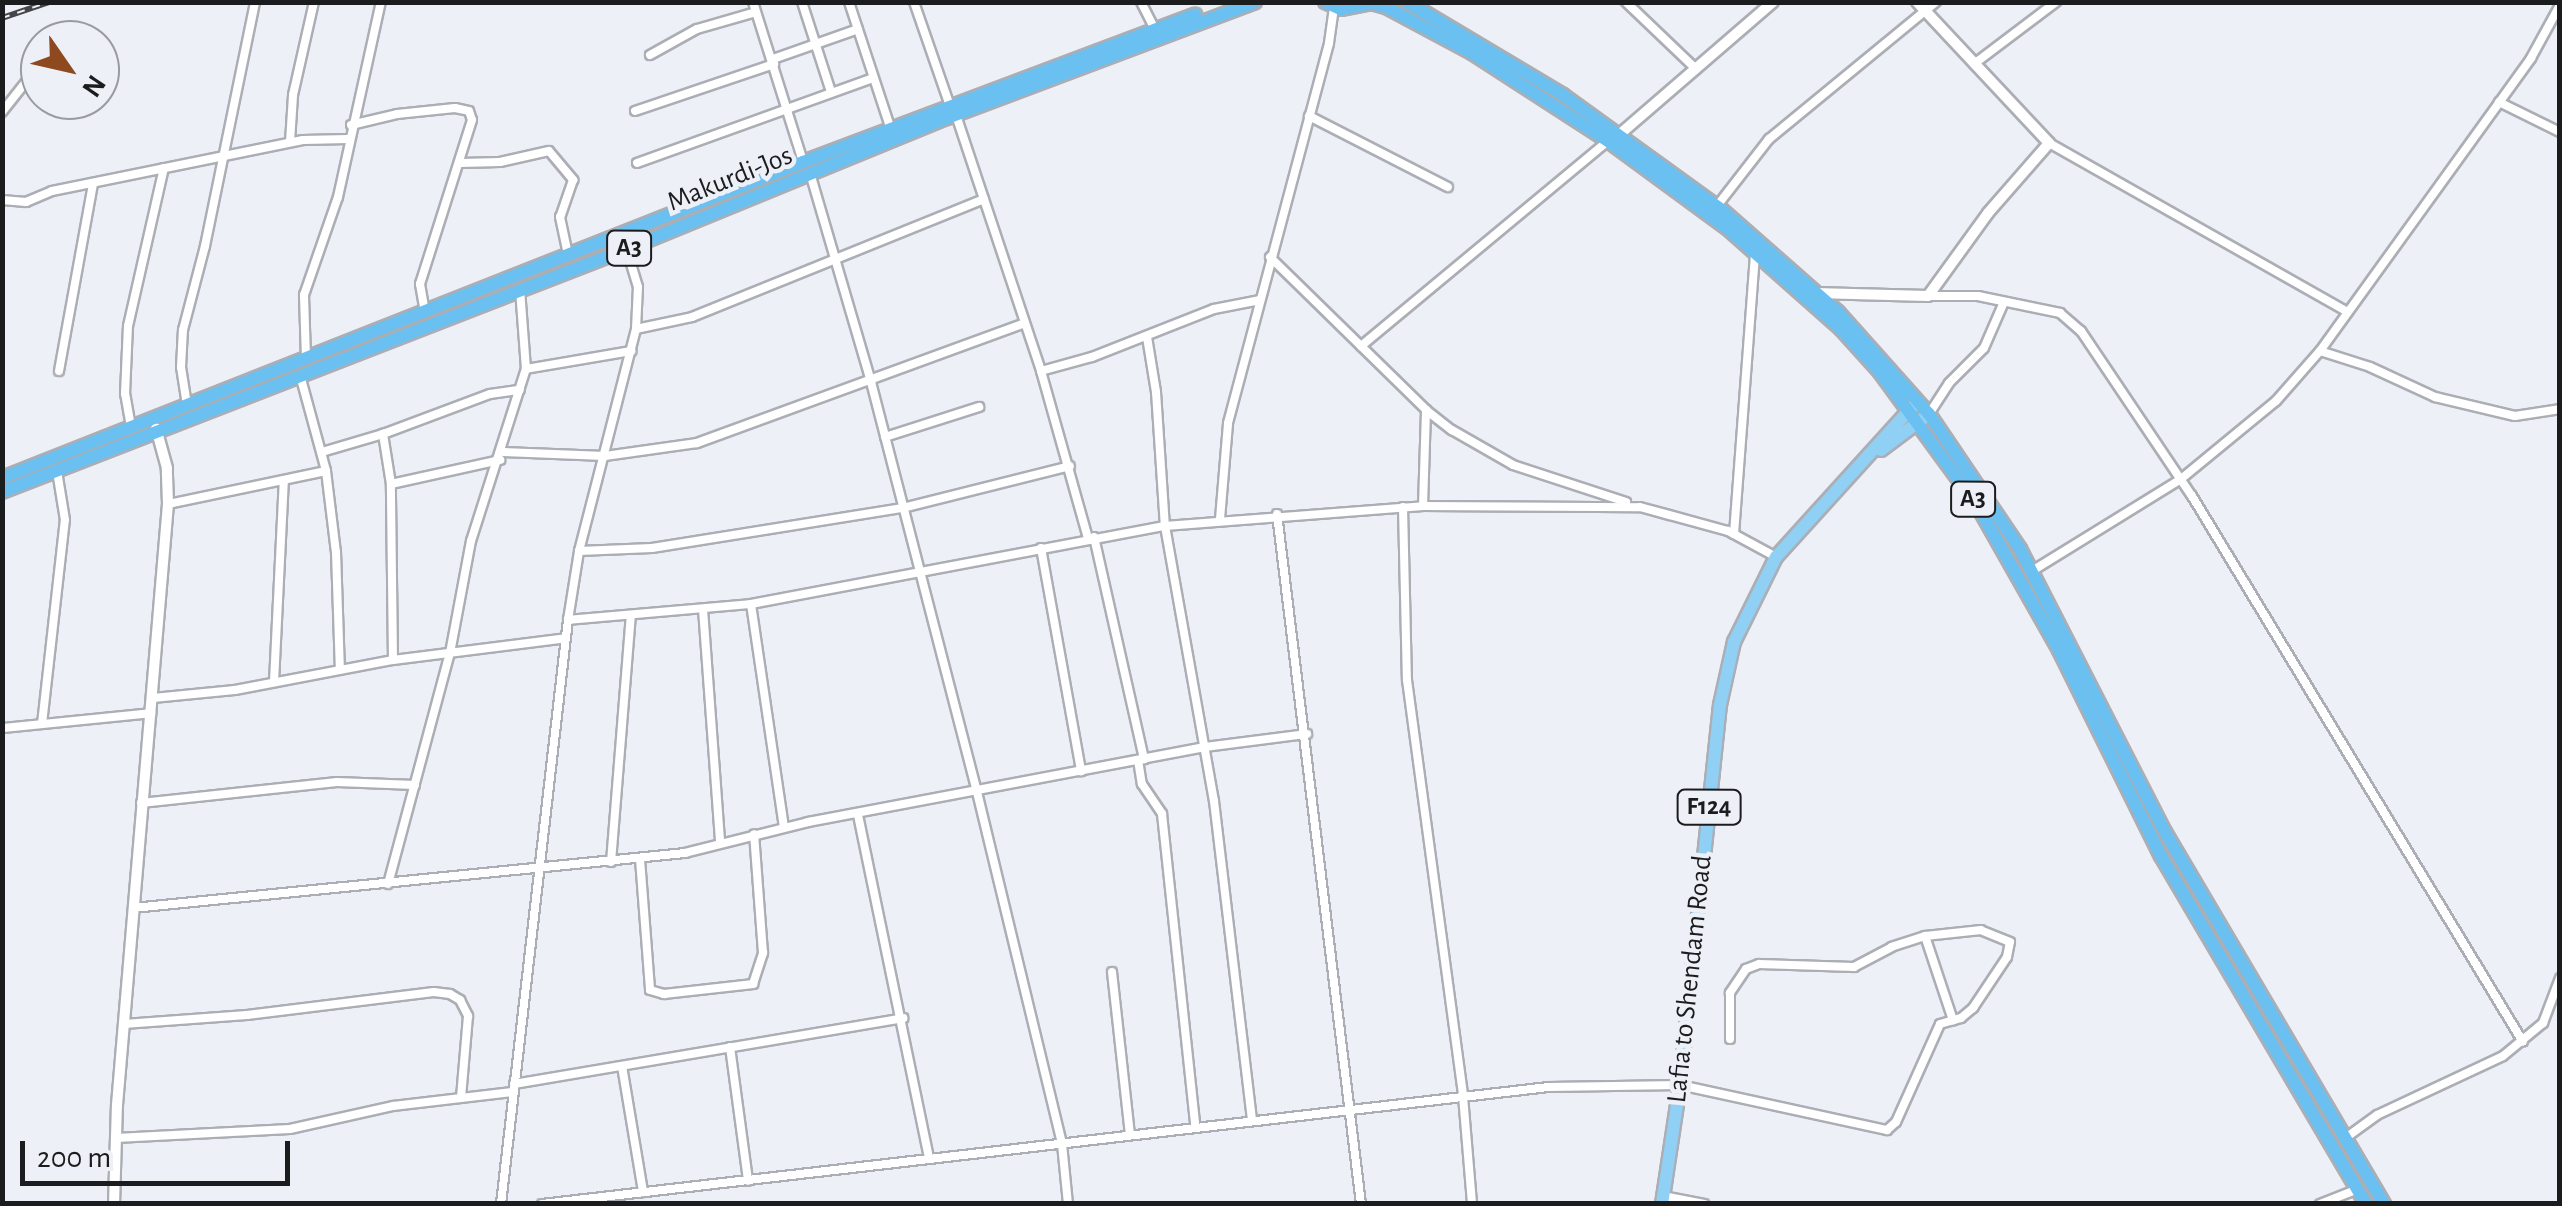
<!DOCTYPE html>
<html>
<head>
<meta charset="utf-8">
<style>
	body { margin:0 }
	#map { position:relative; width:2562px; height:1206px; overflow:hidden; background:#edf0f6; font-family:"Alegreya Sans",sans-serif }
	div>[style] { position:absolute }
	[style*='--x'] { left:calc(var(--x)*1px); top:calc(var(--y)*1px); width:calc(var(--w)*1px); rotate:calc(var(--a)*1deg) }
	.roads { filter:drop-shadow(2px 0 #abaeb4) drop-shadow(-2px 0 #abaeb4) drop-shadow(0 2px #abaeb4) drop-shadow(0 -2px #abaeb4) }
	.minor>* { height:8px; margin:-4px; padding:0 4px; transform-origin:4px; border-radius:4px; background:#fff }
	.tertiary>* { height:10px; margin:-5px; padding:0 5px; transform-origin:5px; border-radius:5px; background:#fff }
	.primary>* { height:12px; margin:-6px; padding:0 6px; transform-origin:6px; border-radius:6px; background:#8fd0f4 }
	.trunk>* { height:12px; margin:-6px; padding:0 6px; transform-origin:6px; border-radius:6px; background:#6ac0f0 }
	.rail>* { height:6px; margin-top:-3px; transform-origin:0; background:repeating-linear-gradient(90deg,#edf0f6 0 8px,#444548 0 16px); box-sizing:border-box; border-block:2px solid #444548 }
	span { translate:-50% -50%; white-space:nowrap; text-align:center; line-height:1.15; -webkit-text-stroke:9px #edf0f6; paint-order:stroke }
	.shield-label span { padding:2px 8px; background:#edf0f6; border:2px solid; border-radius:8px; -webkit-text-stroke-width:0 }
	.shield-label { font-size:25px; color:#1b1c1e; font-weight:700 }
	.street-label { font-size:28px; color:#1b1c1e }
	.frame { position:absolute; inset:0; border:5px solid #1b1c1e; pointer-events:none }
	.north { position:absolute; left:20px; top:20px; width:100px; height:100px; box-sizing:border-box; background:#edf0f6; border:2px solid #999ba0; border-radius:50%; rotate:124deg; font-size:28px; font-weight:700; line-height:40px; text-align:center; color:#1b1c1e }
	.north::after { content:''; display:block; margin:auto; width:35px; height:45px; background:#8e491e; clip-path:polygon(50% 0,100% 100%,50% 72%,0 100%) }
	.scale { position:absolute; left:20px; top:1141px; width:270px; height:45px; box-sizing:border-box; border:5px solid #1b1c1e; border-top:0; padding-left:12px; font-size:30px; line-height:35px; white-space:nowrap; color:#1b1c1e; -webkit-text-stroke:8px #edf0f6; paint-order:stroke }
</style>
</head>
<body>
<div id="map">
	<div class="roads">
		<div class="minor">
			<div style="--x:753;--y:2;--w:168;--a:72.6"></div>
			<div style="--x:802;--y:2;--w:95;--a:72.1"></div>
			<div style="--x:849;--y:2;--w:135;--a:71.8"></div>
			<div style="--x:914;--y:2;--w:110;--a:70.9"></div>
			<div style="--x:1141;--y:2;--w:30;--a:63"></div>
			<div style="--x:1626;--y:2;--w:97;--a:43.7"></div>
			<div style="--x:59;--y:40;--w:16;--a:-52"></div>
			<div style="--x:650;--y:55;--w:54;--a:-29"></div>
			<div style="--x:697;--y:29;--w:61;--a:-16.1"></div>
			<div style="--x:773;--y:59;--w:90;--a:-19.4"></div>
			<div style="--x:1974;--y:64;--w:103;--a:-37.1"></div>
			<div style="--x:2499;--y:102;--w:68;--a:26.2"></div>
			<div style="--x:635;--y:111;--w:147;--a:-18.7"></div>
			<div style="--x:2;--y:112;--w:61;--a:-51.6"></div>
			<div style="--x:956;--y:115;--w:270;--a:71.6"></div>
			<div style="--x:1041;--y:371;--w:173;--a:74.3"></div>
			<div style="--x:1309;--y:116;--w:156;--a:27.1"></div>
			<div style="--x:351;--y:125;--w:47;--a:-13.4"></div>
			<div style="--x:397;--y:114;--w:58;--a:-5.9"></div>
			<div style="--x:455;--y:108;--w:14;--a:12"></div>
			<div style="--x:469;--y:111;--w:9;--a:72"></div>
			<div style="--x:472;--y:120;--w:172;--a:107.6"></div>
			<div style="--x:420;--y:284;--w:27;--a:80"></div>
			<div style="--x:290;--y:142;--w:47;--a:-86.3"></div>
			<div style="--x:293;--y:95;--w:95;--a:-77.3"></div>
			<div style="--x:2049;--y:143;--w:343;--a:29.5"></div>
			<div style="--x:460;--y:163;--w:40;--a:-1.4"></div>
			<div style="--x:500;--y:162;--w:50;--a:-12.7"></div>
			<div style="--x:549;--y:151;--w:38;--a:50"></div>
			<div style="--x:573;--y:180;--w:39;--a:109"></div>
			<div style="--x:560;--y:217;--w:39;--a:78"></div>
			<div style="--x:637;--y:163;--w:251;--a:-19.8"></div>
			<div style="--x:810;--y:173;--w:218;--a:73.7"></div>
			<div style="--x:871;--y:382;--w:423;--a:75.5"></div>
			<div style="--x:977;--y:792;--w:362;--a:76.4"></div>
			<div style="--x:1062;--y:1144;--w:60;--a:84.3"></div>
			<div style="--x:2;--y:200;--w:24;--a:5"></div>
			<div style="--x:26;--y:202;--w:28;--a:-23"></div>
			<div style="--x:52;--y:191;--w:256;--a:-11.5"></div>
			<div style="--x:303;--y:140;--w:45;--a:-1.3"></div>
			<div style="--x:1717;--y:206;--w:85;--a:-52.2"></div>
			<div style="--x:1769;--y:139;--w:216;--a:-39.4"></div>
			<div style="--x:1270;--y:257;--w:219;--a:44.4"></div>
			<div style="--x:1426;--y:410;--w:33;--a:38"></div>
			<div style="--x:1452;--y:430;--w:70;--a:29.8"></div>
			<div style="--x:1513;--y:465;--w:119;--a:18.1"></div>
			<div style="--x:1928;--y:296;--w:50;--a:0"></div>
			<div style="--x:1978;--y:296;--w:84;--a:11.7"></div>
			<div style="--x:2060;--y:313;--w:28;--a:41"></div>
			<div style="--x:2081;--y:331;--w:199;--a:56.1"></div>
			<div style="--x:2192;--y:496;--w:638;--a:58.77"></div>
			<div style="--x:636;--y:329;--w:57;--a:-12.1"></div>
			<div style="--x:692;--y:317;--w:315;--a:-22"></div>
			<div style="--x:1147;--y:337;--w:56;--a:80.7"></div>
			<div style="--x:1156;--y:392;--w:134;--a:86.2"></div>
			<div style="--x:1165;--y:526;--w:279;--a:79.9"></div>
			<div style="--x:1214;--y:801;--w:320;--a:83.2"></div>
			<div style="--x:1361;--y:346;--w:321;--a:-39.7"></div>
			<div style="--x:2320;--y:351;--w:52;--a:17.7"></div>
			<div style="--x:2370;--y:367;--w:72;--a:24.8"></div>
			<div style="--x:2435;--y:397;--w:82;--a:13.4"></div>
			<div style="--x:2515;--y:416;--w:46;--a:-8.8"></div>
			<div style="--x:306;--y:359;--w:64;--a:-91.8"></div>
			<div style="--x:304;--y:295;--w:104;--a:-70.9"></div>
			<div style="--x:338;--y:197;--w:200;--a:-77.6"></div>
			<div style="--x:526;--y:369;--w:107;--a:-9.7"></div>
			<div style="--x:59;--y:371;--w:191;--a:-79.7"></div>
			<div style="--x:1041;--y:371;--w:53;--a:-15.4"></div>
			<div style="--x:1092;--y:357;--w:131;--a:-21.5"></div>
			<div style="--x:1214;--y:309;--w:47;--a:-11.1"></div>
			<div style="--x:300;--y:375;--w:99;--a:74.8"></div>
			<div style="--x:326;--y:471;--w:82;--a:83"></div>
			<div style="--x:336;--y:552;--w:118;--a:88.1"></div>
			<div style="--x:187;--y:405;--w:38;--a:-99"></div>
			<div style="--x:181;--y:367;--w:37;--a:-87"></div>
			<div style="--x:183;--y:330;--w:87;--a:-75.3"></div>
			<div style="--x:205;--y:246;--w:249;--a:-78.4"></div>
			<div style="--x:1929;--y:414;--w:37;--a:-57"></div>
			<div style="--x:1949;--y:383;--w:49;--a:-45"></div>
			<div style="--x:1984;--y:348;--w:50;--a:-66.5"></div>
			<div style="--x:131;--y:427;--w:34;--a:-100"></div>
			<div style="--x:125;--y:394;--w:68;--a:-87.5"></div>
			<div style="--x:128;--y:326;--w:162;--a:-77.2"></div>
			<div style="--x:885;--y:437;--w:99;--a:-17.7"></div>
			<div style="--x:322;--y:452;--w:64;--a:-16.4"></div>
			<div style="--x:503;--y:452;--w:102;--a:2.2"></div>
			<div style="--x:605;--y:456;--w:93;--a:-8"></div>
			<div style="--x:697;--y:443;--w:349;--a:-20.1"></div>
			<div style="--x:391;--y:484;--w:112;--a:-12.4"></div>
			<div style="--x:168;--y:504;--w:161;--a:-11.8"></div>
			<div style="--x:1423;--y:506;--w:96;--a:-88.2"></div>
			<div style="--x:1403;--y:507;--w:173;--a:88.7"></div>
			<div style="--x:1407;--y:680;--w:420;--a:82.3"></div>
			<div style="--x:1463;--y:1096;--w:108;--a:85.2"></div>
			<div style="--x:1277;--y:514;--w:695;--a:83.06"></div>
			<div style="--x:1220;--y:519;--w:96;--a:-85.2"></div>
			<div style="--x:1228;--y:423;--w:393;--a:-75.1"></div>
			<div style="--x:1329;--y:43;--w:35;--a:-82"></div>
			<div style="--x:1734;--y:534;--w:283;--a:-85.7"></div>
			<div style="--x:1094;--y:537;--w:228;--a:77.3"></div>
			<div style="--x:1041;--y:548;--w:227;--a:79.8"></div>
			<div style="--x:579;--y:551;--w:73;--a:-2.4"></div>
			<div style="--x:652;--y:548;--w:254;--a:-9.1"></div>
			<div style="--x:903;--y:508;--w:172;--a:-14.1"></div>
			<div style="--x:2032;--y:571;--w:175;--a:-31.7"></div>
			<div style="--x:2181;--y:479;--w:123;--a:-39.4"></div>
			<div style="--x:2276;--y:401;--w:67;--a:-48.7"></div>
			<div style="--x:2320;--y:351;--w:361;--a:-54.2"></div>
			<div style="--x:2531;--y:58;--w:60;--a:-61.3"></div>
			<div style="--x:751;--y:604;--w:226;--a:81.6"></div>
			<div style="--x:703;--y:609;--w:233;--a:85.8"></div>
			<div style="--x:568;--y:620;--w:184;--a:-5"></div>
			<div style="--x:751;--y:604;--w:421;--a:-10.7"></div>
			<div style="--x:1165;--y:526;--w:259;--a:-4.4"></div>
			<div style="--x:1423;--y:506;--w:217;--a:0.3"></div>
			<div style="--x:1640;--y:507;--w:91;--a:15.3"></div>
			<div style="--x:1728;--y:531;--w:55;--a:28.4"></div>
			<div style="--x:393;--y:660;--w:176;--a:-90.7"></div>
			<div style="--x:391;--y:484;--w:51;--a:-99.1"></div>
			<div style="--x:383;--y:434;--w:114;--a:-20.5"></div>
			<div style="--x:490;--y:394;--w:30;--a:-8"></div>
			<div style="--x:274;--y:682;--w:202;--a:-87.2"></div>
			<div style="--x:153;--y:698;--w:82;--a:-5.6"></div>
			<div style="--x:235;--y:690;--w:161;--a:-10.8"></div>
			<div style="--x:393;--y:660;--w:174;--a:-7.2"></div>
			<div style="--x:42;--y:724;--w:205;--a:-83.6"></div>
			<div style="--x:65;--y:520;--w:50;--a:-99.3"></div>
			<div style="--x:2;--y:728;--w:150;--a:-5.7"></div>
			<div style="--x:1138;--y:760;--w:24;--a:81"></div>
			<div style="--x:1142;--y:784;--w:36;--a:56"></div>
			<div style="--x:1162;--y:814;--w:313;--a:83.9"></div>
			<div style="--x:141;--y:803;--w:197;--a:-6.1"></div>
			<div style="--x:337;--y:782;--w:78;--a:2.2"></div>
			<div style="--x:858;--y:815;--w:351;--a:78.3"></div>
			<div style="--x:640;--y:859;--w:131;--a:85.6"></div>
			<div style="--x:650;--y:990;--w:15;--a:16"></div>
			<div style="--x:664;--y:994;--w:90;--a:-6.4"></div>
			<div style="--x:753;--y:984;--w:33;--a:-72"></div>
			<div style="--x:763;--y:953;--w:119;--a:-94.3"></div>
			<div style="--x:611;--y:862;--w:247;--a:-85.4"></div>
			<div style="--x:388;--y:884;--w:239;--a:-75"></div>
			<div style="--x:450;--y:653;--w:114;--a:-79.4"></div>
			<div style="--x:471;--y:541;--w:181;--a:-72.3"></div>
			<div style="--x:526;--y:369;--w:79;--a:-94.3"></div>
			<div style="--x:133;--y:908;--w:555;--a:-5.69"></div>
			<div style="--x:685;--y:853;--w:127;--a:-14.1"></div>
			<div style="--x:808;--y:822;--w:404;--a:-10.7"></div>
			<div style="--x:1205;--y:747;--w:103;--a:-7.3"></div>
			<div style="--x:1925;--y:936;--w:89;--a:71.6"></div>
			<div style="--x:1112;--y:972;--w:163;--a:83.7"></div>
			<div style="--x:124;--y:1024;--w:123;--a:-4.2"></div>
			<div style="--x:247;--y:1015;--w:188;--a:-7"></div>
			<div style="--x:434;--y:992;--w:16;--a:7"></div>
			<div style="--x:450;--y:994;--w:12;--a:31"></div>
			<div style="--x:460;--y:1000;--w:18;--a:63"></div>
			<div style="--x:468;--y:1016;--w:82;--a:94.9"></div>
			<div style="--x:730;--y:1047;--w:135;--a:82.3"></div>
			<div style="--x:622;--y:1066;--w:128;--a:80.5"></div>
			<div style="--x:514;--y:1084;--w:395;--a:-9.6"></div>
			<div style="--x:116;--y:1138;--w:174;--a:-3"></div>
			<div style="--x:290;--y:1129;--w:106;--a:-12.6"></div>
			<div style="--x:393;--y:1106;--w:120;--a:-6.7"></div>
			<div style="--x:2344;--y:1139;--w:41;--a:-36"></div>
			<div style="--x:2377;--y:1115;--w:139;--a:-25.1"></div>
			<div style="--x:2503;--y:1056;--w:52;--a:-39.5"></div>
			<div style="--x:2543;--y:1023;--w:48;--a:-69.3"></div>
			<div style="--x:1663;--y:1196;--w:42;--a:11"></div>
			<div style="--x:501;--y:1204;--w:588;--a:-83.46"></div>
			<div style="--x:568;--y:620;--w:70;--a:-80.9"></div>
			<div style="--x:579;--y:551;--w:229;--a:-75.6"></div>
			<div style="--x:636;--y:329;--w:42;--a:-87.3"></div>
			<div style="--x:638;--y:287;--w:55;--a:-106.8"></div>
			<div style="--x:542;--y:1204;--w:1014;--a:-6.63"></div>
			<div style="--x:1549;--y:1087;--w:131;--a:-0.9"></div>
			<div style="--x:1680;--y:1085;--w:212;--a:12.3"></div>
			<div style="--x:1887;--y:1130;--w:12;--a:-42"></div>
			<div style="--x:1896;--y:1122;--w:107;--a:-65.8"></div>
			<div style="--x:1940;--y:1024;--w:22;--a:-16"></div>
			<div style="--x:1961;--y:1018;--w:16;--a:-40"></div>
			<div style="--x:1973;--y:1008;--w:61;--a:-56.3"></div>
			<div style="--x:2007;--y:957;--w:15;--a:-79"></div>
			<div style="--x:2010;--y:942;--w:31;--a:-158"></div>
			<div style="--x:1981;--y:930;--w:56;--a:173.9"></div>
			<div style="--x:1925;--y:936;--w:35;--a:162"></div>
			<div style="--x:1892;--y:947;--w:43;--a:152.2"></div>
			<div style="--x:1854;--y:967;--w:95;--a:-178.2"></div>
			<div style="--x:1759;--y:964;--w:14;--a:159"></div>
			<div style="--x:1746;--y:969;--w:29;--a:124"></div>
			<div style="--x:1730;--y:993;--w:46;--a:90"></div>
			<div style="--x:2320;--y:1204;--w:41;--a:-21.5"></div>
		</div>
		<div class="tertiary">
			<div style="--x:1620;--y:134;--w:202;--a:-40.8"></div>
			<div style="--x:1815;--y:293;--w:113;--a:1.5"></div>
			<div style="--x:1928;--y:296;--w:102;--a:-54.1"></div>
			<div style="--x:1988;--y:213;--w:93;--a:-48.9"></div>
			<div style="--x:2049;--y:143;--w:193;--a:-133.1"></div>
			<div style="--x:114;--y:1204;--w:99;--a:-88.3"></div>
			<div style="--x:117;--y:1105;--w:603;--a:-85.15"></div>
			<div style="--x:168;--y:504;--w:36;--a:-92"></div>
			<div style="--x:167;--y:468;--w:41;--a:-105.4"></div>
		</div>
		<div class="primary">
			<div style="--x:1881;--y:450;--w:60;--a:-36.9"></div>
			<div style="--x:1662;--y:1204;--w:120;--a:-81.4"></div>
			<div style="--x:1680;--y:1085;--w:382;--a:-84"></div>
			<div style="--x:1720;--y:705;--w:65;--a:-77.5"></div>
			<div style="--x:1734;--y:642;--w:95;--a:-63.7"></div>
			<div style="--x:1776;--y:557;--w:205;--a:-47.8"></div>
		</div>
		<div class="trunk">
			<div style="--x:1325;--y:2;--w:17;--a:24"></div>
			<div style="--x:1341;--y:9;--w:31;--a:-11"></div>
			<div style="--x:1371;--y:3;--w:16;--a:15"></div>
			<div style="--x:1386;--y:7;--w:98;--a:28.1"></div>
			<div style="--x:1472;--y:53;--w:162;--a:32.9"></div>
			<div style="--x:1608;--y:141;--w:147;--a:36.2"></div>
			<div style="--x:1727;--y:228;--w:152;--a:41.5"></div>
			<div style="--x:1841;--y:329;--w:57;--a:47.9"></div>
			<div style="--x:1879;--y:371;--w:166;--a:53.8"></div>
			<div style="--x:1977;--y:505;--w:167;--a:60.5"></div>
			<div style="--x:2059;--y:650;--w:230;--a:63.7"></div>
			<div style="--x:2161;--y:856;--w:404;--a:59.5"></div>
			<div style="--x:1407;--y:2;--w:182;--a:30.8"></div>
			<div style="--x:1563;--y:95;--w:196;--a:35.9"></div>
			<div style="--x:1722;--y:210;--w:154;--a:41.3"></div>
			<div style="--x:1838;--y:312;--w:137;--a:48.3"></div>
			<div style="--x:1929;--y:414;--w:163;--a:56"></div>
			<div style="--x:2020;--y:549;--w:318;--a:62.9"></div>
			<div style="--x:2165;--y:832;--w:432;--a:59.5"></div>
			<div style="--x:2;--y:478;--w:861;--a:-21.53"></div>
			<div style="--x:803;--y:162;--w:419;--a:-20.6"></div>
			<div style="--x:2;--y:492;--w:671;--a:-21.25"></div>
			<div style="--x:627;--y:249;--w:346;--a:-22.3"></div>
			<div style="--x:947;--y:118;--w:329;--a:-20.6"></div>
		</div>
	</div>
	<div class="rail">
		<div style="--x:2;--y:18;--w:50;--a:-18.8"></div>
	</div>
	<div class="shield-label">
		<span style="left:629px;top:248px">A3</span>
		<span style="left:1973px;top:499px">A3</span>
		<span style="left:1709px;top:807px">F124</span>
	</div>
	<div class="street-label">
		<span style="left:730px;top:179px;rotate:-22deg">Makurdi-Jos</span>
		<span style="left:1690px;top:979px;rotate:-84deg">Lafia to Shendam Road</span>
	</div>
	<div class="frame"></div>
	<div class="north">N</div>
	<div class="scale">200 m</div>
</div>
</body>
</html>
